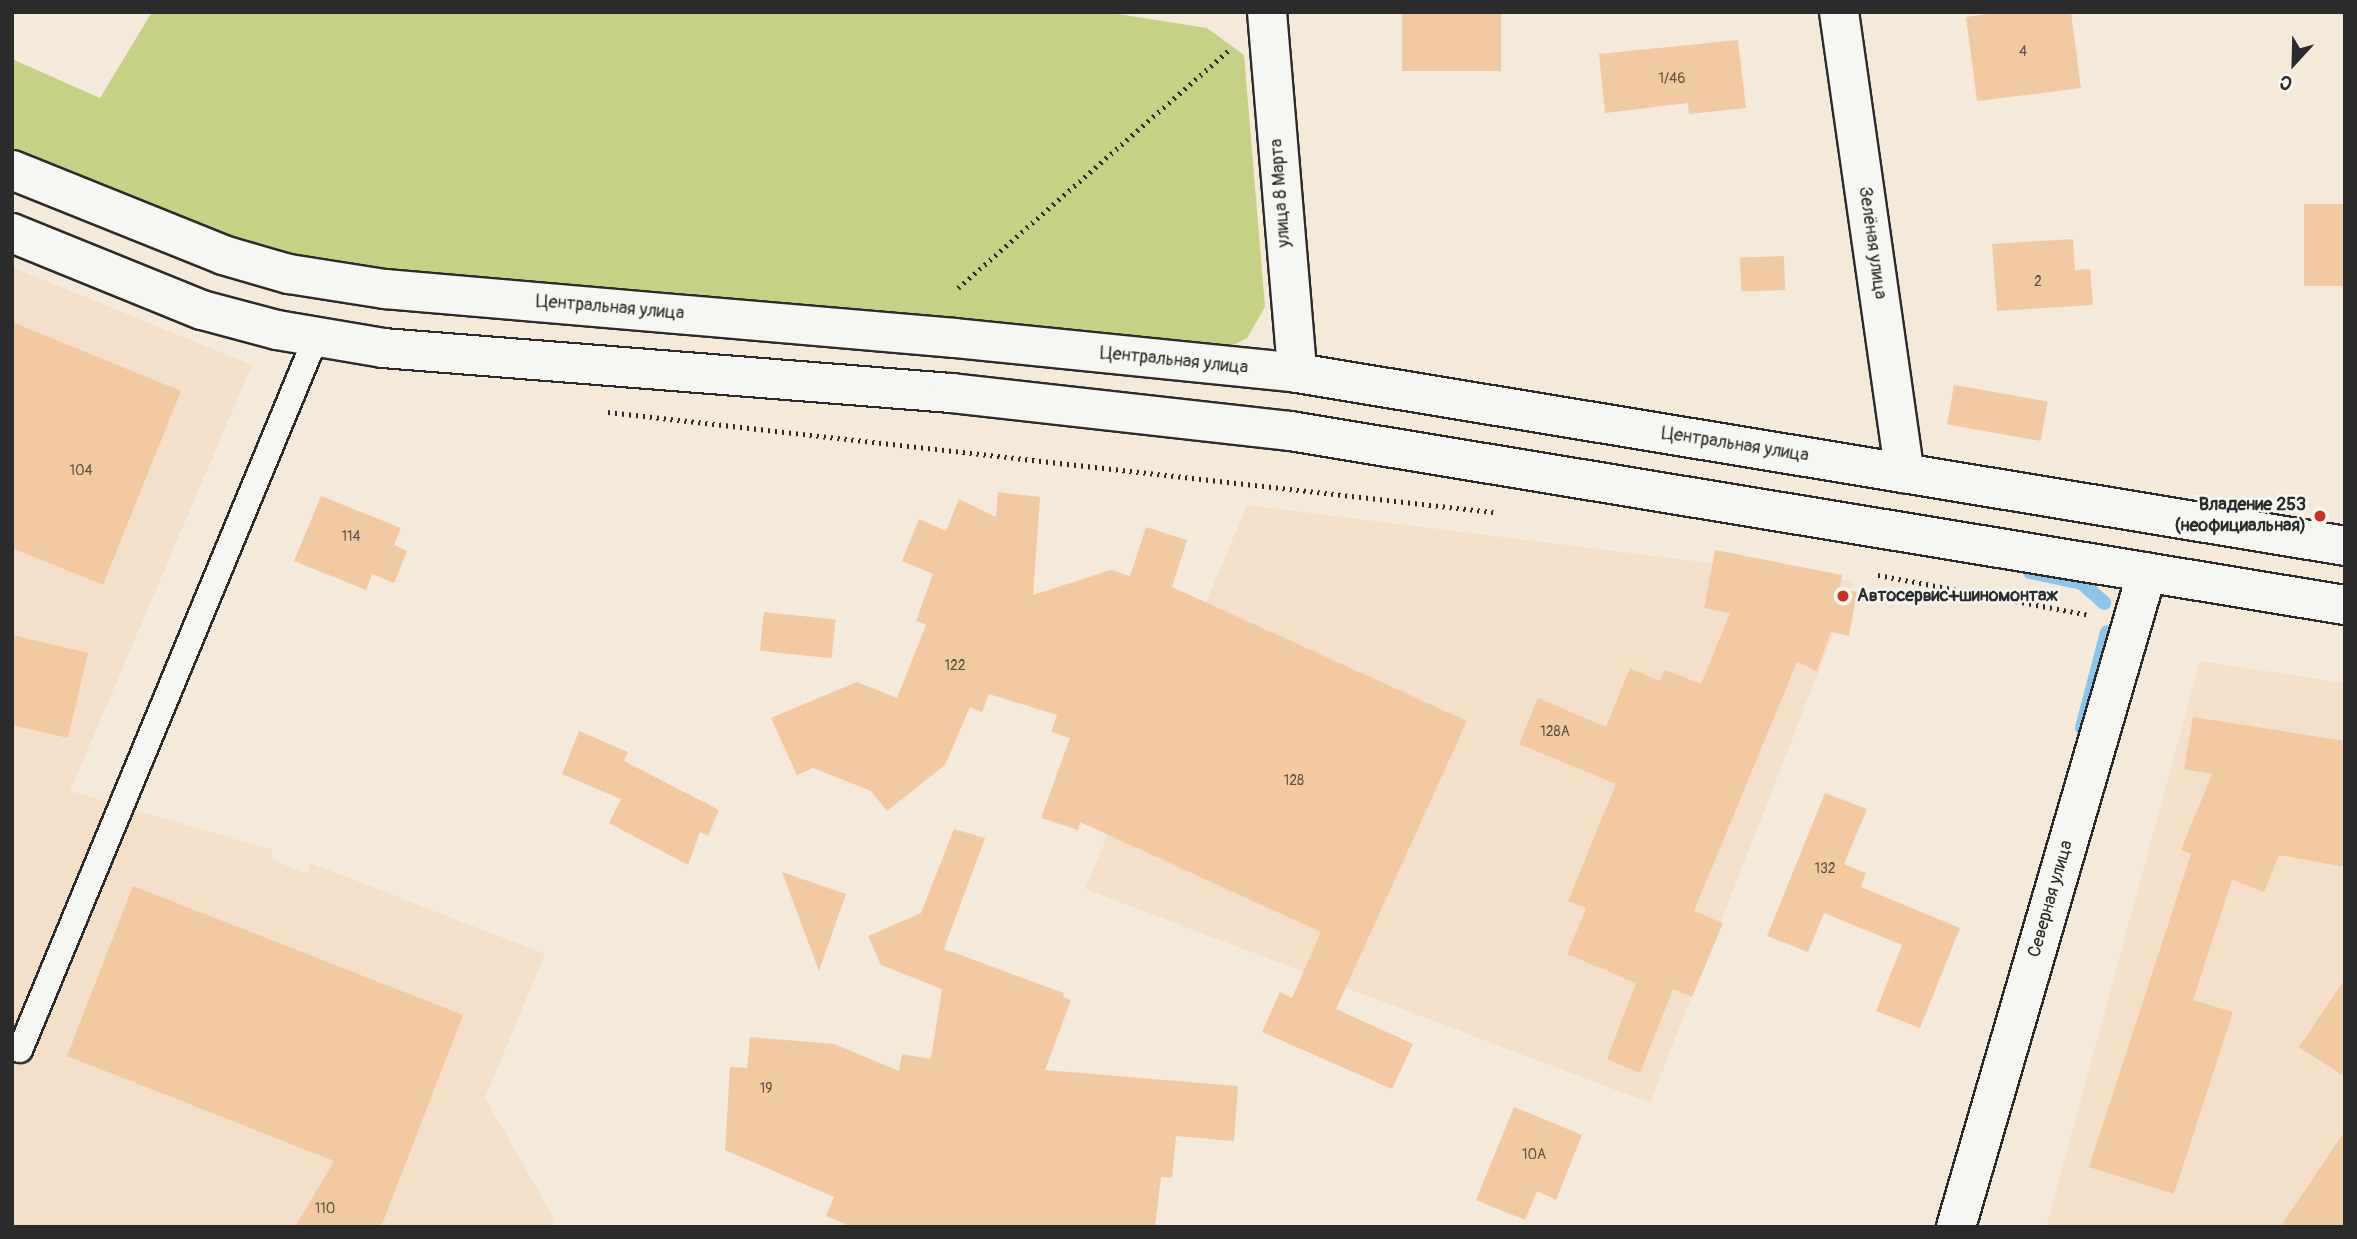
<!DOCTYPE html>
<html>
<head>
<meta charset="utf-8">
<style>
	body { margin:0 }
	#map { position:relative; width:2357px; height:1239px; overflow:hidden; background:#f5e9da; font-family:Pangolin,sans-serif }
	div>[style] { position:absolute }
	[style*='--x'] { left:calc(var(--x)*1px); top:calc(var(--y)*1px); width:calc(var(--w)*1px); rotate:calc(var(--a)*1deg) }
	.built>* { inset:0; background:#f4e0c9 }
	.green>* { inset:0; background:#c6d185 }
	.stream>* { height:14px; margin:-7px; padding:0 7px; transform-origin:7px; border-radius:7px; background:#8cc5eb }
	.building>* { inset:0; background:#f2caa2; transform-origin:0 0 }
	.path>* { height:4.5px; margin-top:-2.25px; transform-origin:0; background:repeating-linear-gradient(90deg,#2b2b2b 0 2px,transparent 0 7px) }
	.roads { filter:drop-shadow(2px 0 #2b2b2b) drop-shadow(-2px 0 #2b2b2b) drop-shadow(0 2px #2b2b2b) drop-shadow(0 -2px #2b2b2b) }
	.lane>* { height:24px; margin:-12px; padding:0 12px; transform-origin:12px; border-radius:12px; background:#f6f6f2 }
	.street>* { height:38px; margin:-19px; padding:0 19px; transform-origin:19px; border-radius:19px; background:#f6f6f2 }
	.secondary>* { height:38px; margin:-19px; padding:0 19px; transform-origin:19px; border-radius:19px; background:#f6f6f2 }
	.dots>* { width:19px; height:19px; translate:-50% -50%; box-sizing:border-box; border:4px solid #f6f6f2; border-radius:50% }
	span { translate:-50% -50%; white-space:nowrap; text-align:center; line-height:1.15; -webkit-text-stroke:5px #f6f6f2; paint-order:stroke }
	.number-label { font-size:14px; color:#5d5349 }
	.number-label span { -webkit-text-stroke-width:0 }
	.street-label { font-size:18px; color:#2b2b2b }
	.poi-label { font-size:18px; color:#2b2b2b; font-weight:700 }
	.right { translate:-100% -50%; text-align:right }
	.left { translate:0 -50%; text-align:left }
	.frame { position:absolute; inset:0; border:14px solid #2b2b2b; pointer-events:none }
	.north { position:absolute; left:2259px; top:28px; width:70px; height:70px; -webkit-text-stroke:5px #f6f6f2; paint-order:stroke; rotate:202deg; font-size:19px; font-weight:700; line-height:28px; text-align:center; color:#2b2b2b }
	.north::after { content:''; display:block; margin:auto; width:24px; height:32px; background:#2b2b2b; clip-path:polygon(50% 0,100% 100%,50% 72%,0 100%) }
</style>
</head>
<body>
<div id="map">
	<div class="built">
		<div style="clip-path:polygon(12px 267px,252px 365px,70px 791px,273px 850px,271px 859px,307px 874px,311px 863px,545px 954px,485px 1098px,555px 1220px,550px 1227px,12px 1227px)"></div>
		<div style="clip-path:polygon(1247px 505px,1854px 581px,1650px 1103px,1085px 889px)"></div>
		<div style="clip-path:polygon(2200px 661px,2345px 683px,2345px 1227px,2046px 1227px)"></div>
	</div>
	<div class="green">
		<div style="clip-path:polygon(152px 12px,1105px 12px,1207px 28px,1244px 55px,1265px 307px,1247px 338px,1218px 353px,288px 261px,12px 157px,12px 59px,100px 98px)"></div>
	</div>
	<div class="stream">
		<div style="--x:2030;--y:572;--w:53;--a:11.9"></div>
		<div style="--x:2082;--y:583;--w:30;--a:42"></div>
		<div style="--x:2082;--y:728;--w:99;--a:-75.4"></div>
	</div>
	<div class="building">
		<div style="left:1402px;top:12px;width:99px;height:59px"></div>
		<div style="clip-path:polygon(2000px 12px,2071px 12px,2081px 88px,1977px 101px,1966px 17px)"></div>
		<div style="clip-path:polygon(1738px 40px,1746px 108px,1689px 114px,1688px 103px,1605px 113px,1599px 54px)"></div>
		<div style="left:2345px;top:204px;width:82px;height:41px;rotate:90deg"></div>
		<div style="clip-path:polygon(2073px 239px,2075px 270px,2090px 269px,2093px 305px,1997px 311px,1992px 244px)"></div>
		<div style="left:1784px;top:256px;width:34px;height:44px;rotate:88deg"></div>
		<div style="clip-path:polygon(12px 322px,181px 391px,103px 585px,12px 548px)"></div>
		<div style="left:1954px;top:385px;width:95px;height:40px;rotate:10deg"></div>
		<div style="clip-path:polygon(998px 492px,1040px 497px,1033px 595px,1111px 570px,1130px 576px,1146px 527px,1187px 540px,1172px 587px,1467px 721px,1336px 1009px,1413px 1044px,1392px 1089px,1262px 1032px,1280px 992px,1292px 998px,1321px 932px,1080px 822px,1078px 830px,1041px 818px,1070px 738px,1051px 732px,1057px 715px,989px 694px,982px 712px,970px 707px,945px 765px,887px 811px,871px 791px,813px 768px,797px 775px,771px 718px,857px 682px,897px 698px,926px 625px,916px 621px,933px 574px,902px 561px,919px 519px,946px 531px,959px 499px,996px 517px)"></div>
		<div style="clip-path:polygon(321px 496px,401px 528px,394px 545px,407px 551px,394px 583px,372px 574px,366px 590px,294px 561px)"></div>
		<div style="clip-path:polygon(1715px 550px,1842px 575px,1840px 588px,1857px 592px,1849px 636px,1831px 632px,1817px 671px,1797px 662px,1694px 911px,1723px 923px,1692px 997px,1673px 989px,1640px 1073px,1607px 1059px,1636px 983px,1567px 954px,1586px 908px,1568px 901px,1616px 784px,1519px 744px,1538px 698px,1606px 727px,1630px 668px,1660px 681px,1665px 670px,1701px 684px,1730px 613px,1704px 608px)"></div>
		<div style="left:764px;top:612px;width:72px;height:39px;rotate:6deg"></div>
		<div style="clip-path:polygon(12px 635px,88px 653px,68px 738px,12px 725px)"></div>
		<div style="clip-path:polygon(2193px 717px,2345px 741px,2345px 867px,2279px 855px,2264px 892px,2232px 880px,2193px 1000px,2233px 1012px,2174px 1194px,2089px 1167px,2191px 854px,2181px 850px,2212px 774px,2184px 769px)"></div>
		<div style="clip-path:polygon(579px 731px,628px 752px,624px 761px,719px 810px,708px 836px,700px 832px,688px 865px,609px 823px,621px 799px,562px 774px)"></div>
		<div style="clip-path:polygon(1825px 793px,1867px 809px,1844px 864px,1866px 873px,1861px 887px,1960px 928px,1920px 1028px,1876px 1011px,1902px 945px,1824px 913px,1808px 952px,1767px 936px)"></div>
		<div style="clip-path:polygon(954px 829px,985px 838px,944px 949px,1064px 993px,1063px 997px,1071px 1000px,1045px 1070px,1238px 1086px,1234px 1141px,1176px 1136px,1172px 1178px,1161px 1177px,1155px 1227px,852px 1227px,826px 1216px,834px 1197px,725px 1150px,730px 1067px,747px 1068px,750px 1037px,834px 1044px,899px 1071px,902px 1054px,931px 1059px,942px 989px,881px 965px,868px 936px,921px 913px)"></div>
		<div style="clip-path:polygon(782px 872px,846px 894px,819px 971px)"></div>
		<div style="clip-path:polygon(133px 886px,463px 1015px,381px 1227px,295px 1227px,334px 1161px,67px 1056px)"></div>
		<div style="clip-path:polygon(2345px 979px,2345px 1077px,2299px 1047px)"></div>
		<div style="clip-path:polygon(1514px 1107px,1582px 1135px,1556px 1200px,1537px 1191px,1525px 1220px,1476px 1200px)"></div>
		<div style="clip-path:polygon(2345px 1131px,2345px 1227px,2280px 1227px)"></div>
	</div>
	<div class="path">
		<div style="--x:958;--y:288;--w:359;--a:-41.3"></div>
		<div style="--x:608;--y:412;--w:891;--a:6.45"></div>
		<div style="--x:1878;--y:575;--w:216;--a:10.7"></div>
	</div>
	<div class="roads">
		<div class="lane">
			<div style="--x:20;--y:1050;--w:772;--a:-67.45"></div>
		</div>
		<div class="street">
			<div style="--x:1267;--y:12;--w:362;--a:85.2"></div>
			<div style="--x:1839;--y:12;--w:466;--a:81.9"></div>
			<div style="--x:1956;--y:1227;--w:682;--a:-73.74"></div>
		</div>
		<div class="secondary">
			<div style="--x:12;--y:170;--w:227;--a:21.9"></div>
			<div style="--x:223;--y:255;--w:69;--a:16.1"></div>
			<div style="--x:289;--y:274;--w:97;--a:8.9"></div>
			<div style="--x:385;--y:289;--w:572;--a:4.91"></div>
			<div style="--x:955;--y:338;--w:344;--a:5.8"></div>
			<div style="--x:1297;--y:373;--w:1062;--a:9.37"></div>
			<div style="--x:12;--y:233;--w:205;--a:22.1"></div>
			<div style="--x:202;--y:310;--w:78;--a:14.9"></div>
			<div style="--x:277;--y:330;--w:108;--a:9.6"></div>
			<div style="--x:383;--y:348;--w:570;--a:4.53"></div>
			<div style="--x:951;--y:393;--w:341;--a:6.4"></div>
			<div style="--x:1290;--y:431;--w:1069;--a:9.37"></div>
		</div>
	</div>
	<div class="dots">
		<div style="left:2320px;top:516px;background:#c8321e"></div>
		<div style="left:1843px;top:596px;background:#c8321e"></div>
	</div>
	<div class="number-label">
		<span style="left:2023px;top:52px">4</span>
		<span style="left:1672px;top:79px">1/46</span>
		<span style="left:2038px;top:282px">2</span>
		<span style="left:81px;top:471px">104</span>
		<span style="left:351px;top:537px">114</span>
		<span style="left:955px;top:666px">122</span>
		<span style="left:1555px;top:732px">128А</span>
		<span style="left:1294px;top:781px">128</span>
		<span style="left:1825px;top:869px">132</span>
		<span style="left:766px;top:1089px">19</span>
		<span style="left:1534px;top:1155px">10А</span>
		<span style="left:325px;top:1209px">110</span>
	</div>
	<div class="street-label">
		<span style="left:1281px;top:193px;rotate:-94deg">улица 8 Марта</span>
		<span style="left:1872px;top:243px;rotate:82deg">Зелёная улица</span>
		<span style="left:610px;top:308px;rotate:5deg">Центральная улица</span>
		<span style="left:1174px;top:361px;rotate:6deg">Центральная улица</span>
		<span style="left:1735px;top:445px;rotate:9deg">Центральная улица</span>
		<span style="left:2051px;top:899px;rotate:-74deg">Северная улица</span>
	</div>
	<div class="poi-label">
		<span class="right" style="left:2306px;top:516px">Владение 253<br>(неофициальная)</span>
		<span class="left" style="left:1857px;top:596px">Автосервис+шиномонтаж</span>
	</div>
	<div class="frame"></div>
	<div class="north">С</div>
</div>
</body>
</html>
